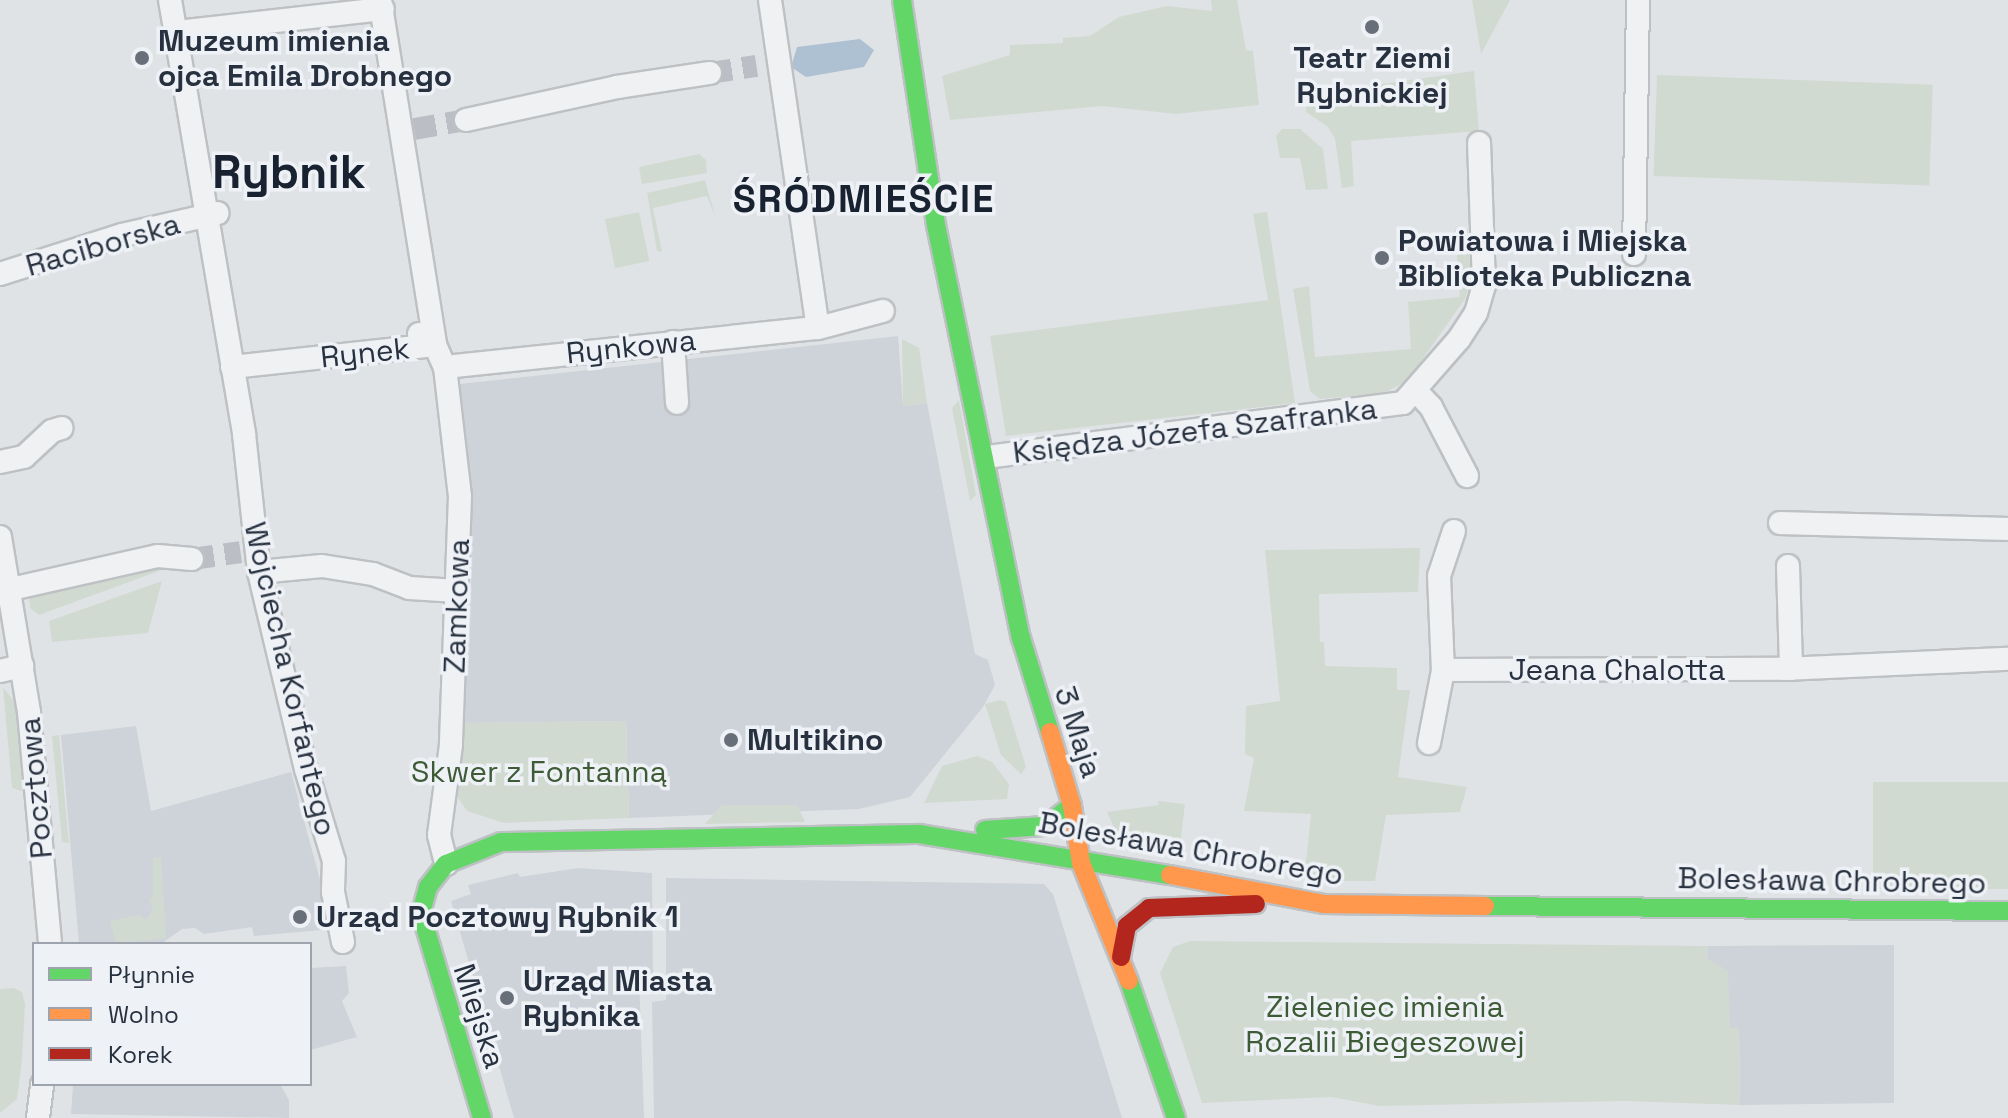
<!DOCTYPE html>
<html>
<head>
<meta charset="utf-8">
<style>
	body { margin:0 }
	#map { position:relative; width:2008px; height:1118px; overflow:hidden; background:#e0e3e6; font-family:"Space Grotesk",sans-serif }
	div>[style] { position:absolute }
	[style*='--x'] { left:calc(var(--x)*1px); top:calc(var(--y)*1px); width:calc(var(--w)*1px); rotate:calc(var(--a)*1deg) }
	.built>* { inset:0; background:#ced3d9 }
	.green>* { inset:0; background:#d1dad1; transform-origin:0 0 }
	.water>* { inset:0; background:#aec1d2 }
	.street-tunnel>* { height:22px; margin-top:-11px; transform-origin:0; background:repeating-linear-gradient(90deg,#bbbfc5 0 22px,transparent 0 33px) }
	.roads { filter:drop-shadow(2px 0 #bec1c4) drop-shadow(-2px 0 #bec1c4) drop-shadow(0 2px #bec1c4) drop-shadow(0 -2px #bec1c4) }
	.street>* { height:22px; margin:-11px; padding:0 11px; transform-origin:11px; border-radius:11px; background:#f0f1f2 }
	.fast>* { height:18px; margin:-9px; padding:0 9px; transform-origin:9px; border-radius:9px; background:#63d668 }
	.slow>* { height:18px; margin:-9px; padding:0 9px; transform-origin:9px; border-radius:9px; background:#ff974d }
	.jam>* { height:18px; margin:-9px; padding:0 9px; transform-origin:9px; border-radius:9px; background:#b3261e }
	.dots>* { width:22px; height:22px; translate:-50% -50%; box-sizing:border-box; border:4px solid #eef1f6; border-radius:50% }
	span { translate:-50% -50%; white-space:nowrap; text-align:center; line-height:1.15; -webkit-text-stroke:7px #eef1f6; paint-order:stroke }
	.poi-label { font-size:30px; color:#27313f; font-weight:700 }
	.left { translate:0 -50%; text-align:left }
	.street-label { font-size:30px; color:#27313f }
	.park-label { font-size:30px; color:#3d5b34 }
	.district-label { font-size:38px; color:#192230; font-weight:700; letter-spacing:2px }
	.town-label { font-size:46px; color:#192230; font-weight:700 }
	.legend { position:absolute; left:32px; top:942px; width:280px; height:144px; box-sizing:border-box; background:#eef1f6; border:2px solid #9ea4ad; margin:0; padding:10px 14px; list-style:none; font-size:24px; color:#27313f }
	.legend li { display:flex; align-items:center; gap:16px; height:40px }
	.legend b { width:40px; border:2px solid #9ea4ad }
</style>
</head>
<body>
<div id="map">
	<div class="built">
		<div style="clip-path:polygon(898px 336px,903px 406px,927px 403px,975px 654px,988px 660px,995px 685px,983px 707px,910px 797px,859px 809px,629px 818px,626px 721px,462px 723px,471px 590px,471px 480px,460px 384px)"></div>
		<div style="clip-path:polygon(136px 726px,151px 811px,291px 772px,330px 917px,321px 930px,254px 936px,252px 927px,204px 934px,195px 928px,182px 929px,161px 944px,79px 944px,61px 735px)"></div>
		<div style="clip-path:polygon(578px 868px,652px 873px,653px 974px,639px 975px,644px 1118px,514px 1118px,451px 901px,471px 894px,468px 885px,518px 873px,520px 877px)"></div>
		<div style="clip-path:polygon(666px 878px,1044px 884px,1053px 894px,1122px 1118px,654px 1118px,652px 1002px,666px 1000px)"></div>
		<div style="clip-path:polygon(1894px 945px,1894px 1103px,1740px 1105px,1739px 1028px,1730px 1029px,1728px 1010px,1707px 958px,1708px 946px)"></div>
		<div style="clip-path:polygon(346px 966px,349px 993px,342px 1001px,357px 1037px,310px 1050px,310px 968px)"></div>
		<div style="clip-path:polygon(73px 1084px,280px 1084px,289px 1100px,289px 1118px,71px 1114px)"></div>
	</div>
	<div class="green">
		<div style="clip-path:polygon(1211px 0,1237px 0,1246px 50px,1253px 51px,1259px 105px,1176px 114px,1102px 106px,950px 120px,942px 76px,1010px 55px,1010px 45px,1063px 43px,1063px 38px,1090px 36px,1119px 17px,1167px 6px,1212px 11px)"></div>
		<div style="clip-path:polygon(1472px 0,1510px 0,1481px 54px)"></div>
		<div style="clip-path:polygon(1474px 71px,1479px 131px,1351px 141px,1354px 186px,1342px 188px,1335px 139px,1328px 127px,1306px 112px,1306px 106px,1347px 99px,1347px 89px)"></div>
		<div style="left:1657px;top:75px;width:276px;height:101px;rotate:2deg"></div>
		<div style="clip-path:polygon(1282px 129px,1300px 129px,1323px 149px,1328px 189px,1306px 190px,1300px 158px,1280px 158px,1276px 136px)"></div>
		<div style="clip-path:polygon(699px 154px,706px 160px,707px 173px,642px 184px,639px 167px)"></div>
		<div style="clip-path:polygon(705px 180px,716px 219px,707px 196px,653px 208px,662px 252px,657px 251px,647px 193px)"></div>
		<div style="left:639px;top:212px;width:50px;height:35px;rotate:78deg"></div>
		<div style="clip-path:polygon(1267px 212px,1295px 403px,1006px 436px,990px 336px,1268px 300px,1253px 214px)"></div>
		<div style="clip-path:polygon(1455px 229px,1468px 229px,1471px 279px,1465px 299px,1407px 381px,1384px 393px,1320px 399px,1310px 391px,1293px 289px,1309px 286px,1315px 357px,1411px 349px,1408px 302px,1460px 297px)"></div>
		<div style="clip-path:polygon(902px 339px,919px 348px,927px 403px,903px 406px)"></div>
		<div style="clip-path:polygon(959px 400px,976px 495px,970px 501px,952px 408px)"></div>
		<div style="clip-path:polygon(1420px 548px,1418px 592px,1319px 594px,1320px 642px,1324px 642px,1325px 666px,1397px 668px,1397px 690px,1410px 690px,1398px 777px,1467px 787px,1460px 812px,1386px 815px,1375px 881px,1304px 881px,1311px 814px,1244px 811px,1254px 758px,1245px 754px,1246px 706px,1280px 701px,1265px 550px)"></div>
		<div style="clip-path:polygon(167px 561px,167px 568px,39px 615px,30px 608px,29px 595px)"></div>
		<div style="clip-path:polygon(162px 581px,148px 633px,52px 642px,49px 621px)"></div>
		<div style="clip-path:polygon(3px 687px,16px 704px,25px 792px,12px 788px)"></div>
		<div style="clip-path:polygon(1000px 700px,1006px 702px,1026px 767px,1021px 774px,1001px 755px,985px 704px)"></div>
		<div style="clip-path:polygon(626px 721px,629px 818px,504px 823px,467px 811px,449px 785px,462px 723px)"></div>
		<div style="clip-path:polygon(59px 735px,68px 833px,69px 843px,62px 842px,52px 736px)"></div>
		<div style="clip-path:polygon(977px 756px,992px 762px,1009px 784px,1007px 799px,924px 803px,942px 766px)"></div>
		<div style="left:2008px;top:782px;width:107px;height:135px;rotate:90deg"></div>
		<div style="clip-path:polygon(1158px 801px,1185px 804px,1179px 853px,1115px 830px,1107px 812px,1159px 805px)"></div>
		<div style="clip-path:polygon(722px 805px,797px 805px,805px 822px,705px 824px)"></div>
		<div style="clip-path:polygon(161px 857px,166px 938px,116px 944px,110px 921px,139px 915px,146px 920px,153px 910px,149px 899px,153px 898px,153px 858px)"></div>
		<div style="clip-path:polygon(1190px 941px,1708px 946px,1707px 958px,1728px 971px,1730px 1028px,1739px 1028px,1740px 1105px,1626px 1101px,1379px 1106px,1332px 1097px,1202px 1103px,1160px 973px,1173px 947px)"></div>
		<div style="clip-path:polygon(14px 988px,22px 992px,25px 1004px,22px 1060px,17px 1099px,0 1113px,0 989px)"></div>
	</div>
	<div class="water">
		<div style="clip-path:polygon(860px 39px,874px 50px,864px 67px,806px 77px,791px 67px,797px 47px)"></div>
	</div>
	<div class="street-tunnel">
		<div style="--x:710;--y:73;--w:47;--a:-8.7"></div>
		<div style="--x:414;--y:129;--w:53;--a:-9.8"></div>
		<div style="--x:192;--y:559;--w:49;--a:-8.1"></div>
	</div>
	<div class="roads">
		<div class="street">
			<div style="--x:170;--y:0;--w:440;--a:80.3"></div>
			<div style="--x:244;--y:434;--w:139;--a:83.8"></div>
			<div style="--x:259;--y:572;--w:203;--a:76.6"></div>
			<div style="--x:306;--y:769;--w:96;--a:73.1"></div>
			<div style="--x:334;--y:861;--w:31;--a:92"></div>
			<div style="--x:333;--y:892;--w:51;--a:78.7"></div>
			<div style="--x:380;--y:0;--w:349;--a:80.9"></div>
			<div style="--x:770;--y:0;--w:331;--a:81.7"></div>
			<div style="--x:177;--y:32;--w:207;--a:-6.4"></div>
			<div style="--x:466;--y:120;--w:155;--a:-12.3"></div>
			<div style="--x:617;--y:87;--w:94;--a:-8.6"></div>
			<div style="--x:1634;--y:254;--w:254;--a:-89.1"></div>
			<div style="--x:0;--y:274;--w:128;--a:-17.7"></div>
			<div style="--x:122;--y:235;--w:98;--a:-12.9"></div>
			<div style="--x:419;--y:334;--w:19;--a:35"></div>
			<div style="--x:435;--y:345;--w:24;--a:66"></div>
			<div style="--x:445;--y:367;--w:130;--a:83.4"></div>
			<div style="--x:460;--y:496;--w:249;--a:92.1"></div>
			<div style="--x:451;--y:745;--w:91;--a:97.6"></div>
			<div style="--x:439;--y:835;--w:30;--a:76"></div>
			<div style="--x:673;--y:342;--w:61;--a:86.2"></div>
			<div style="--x:232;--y:367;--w:204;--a:-6.2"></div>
			<div style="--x:445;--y:367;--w:375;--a:-6"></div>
			<div style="--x:818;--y:328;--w:67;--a:-14.7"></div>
			<div style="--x:1417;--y:392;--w:21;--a:47"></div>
			<div style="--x:1431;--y:407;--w:78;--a:62.4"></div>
			<div style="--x:987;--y:457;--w:419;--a:-7.4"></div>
			<div style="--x:1403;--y:403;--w:85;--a:-48.8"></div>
			<div style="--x:1459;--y:339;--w:31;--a:-57"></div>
			<div style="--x:1476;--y:313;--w:29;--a:-74"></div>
			<div style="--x:1484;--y:285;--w:142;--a:-92"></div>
			<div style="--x:0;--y:462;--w:25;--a:-12"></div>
			<div style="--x:24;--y:457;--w:38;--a:-43"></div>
			<div style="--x:52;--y:431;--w:10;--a:-17"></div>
			<div style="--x:1780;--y:523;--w:228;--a:1.5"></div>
			<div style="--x:1454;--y:531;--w:47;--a:108.4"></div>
			<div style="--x:1439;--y:576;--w:94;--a:87.6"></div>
			<div style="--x:1443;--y:670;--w:341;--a:-0.2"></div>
			<div style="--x:1784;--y:669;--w:224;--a:-2.6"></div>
			<div style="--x:0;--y:537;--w:177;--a:80.6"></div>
			<div style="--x:29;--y:712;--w:233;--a:84.8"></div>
			<div style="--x:1788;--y:566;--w:103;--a:88.3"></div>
			<div style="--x:259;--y:572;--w:63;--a:-5.4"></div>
			<div style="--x:322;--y:566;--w:52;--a:8.9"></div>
			<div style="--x:373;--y:574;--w:39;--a:21"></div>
			<div style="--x:409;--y:588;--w:49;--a:3.5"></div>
			<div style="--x:20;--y:587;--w:141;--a:-12.7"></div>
			<div style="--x:158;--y:556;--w:34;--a:5"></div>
			<div style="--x:0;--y:671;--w:23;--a:-13"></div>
			<div style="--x:1429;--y:743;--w:74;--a:-79.1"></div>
			<div style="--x:38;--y:1118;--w:34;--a:-83"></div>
		</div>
		<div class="fast">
			<div style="--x:902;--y:0;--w:228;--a:81.4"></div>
			<div style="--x:936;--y:225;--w:422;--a:78.4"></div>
			<div style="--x:1021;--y:638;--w:98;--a:72.9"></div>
			<div style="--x:985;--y:830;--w:60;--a:-3.8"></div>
			<div style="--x:1045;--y:826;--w:34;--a:-37"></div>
			<div style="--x:1485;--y:906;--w:523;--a:0.55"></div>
			<div style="--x:1129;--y:981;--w:145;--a:71.1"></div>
			<div style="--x:482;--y:1118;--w:214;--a:-106.6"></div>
			<div style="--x:421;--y:913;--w:27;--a:-75"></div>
			<div style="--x:428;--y:887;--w:29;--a:-52"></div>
			<div style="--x:446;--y:864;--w:59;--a:-21.8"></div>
			<div style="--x:501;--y:842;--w:418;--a:-1.1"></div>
			<div style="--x:919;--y:834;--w:254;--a:9.3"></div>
		</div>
		<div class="slow">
			<div style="--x:1050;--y:732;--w:77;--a:73.4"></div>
			<div style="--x:1072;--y:806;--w:58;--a:81"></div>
			<div style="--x:1081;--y:863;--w:127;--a:67.9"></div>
			<div style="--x:1170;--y:875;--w:156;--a:10.7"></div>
			<div style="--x:1323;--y:904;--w:162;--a:0.7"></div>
		</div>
		<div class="jam">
			<div style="--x:1121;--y:957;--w:32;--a:-79"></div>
			<div style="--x:1127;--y:926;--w:28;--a:-39"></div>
			<div style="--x:1149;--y:908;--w:107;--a:-2.1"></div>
		</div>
	</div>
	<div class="dots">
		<div style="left:1372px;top:27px;background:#686f79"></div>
		<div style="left:142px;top:58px;background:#686f79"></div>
		<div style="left:1382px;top:258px;background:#686f79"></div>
		<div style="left:731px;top:740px;background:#686f79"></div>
		<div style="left:300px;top:917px;background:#686f79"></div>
		<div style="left:507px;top:998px;background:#686f79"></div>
	</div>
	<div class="poi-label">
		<span class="left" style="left:158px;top:58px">Muzeum imienia<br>ojca Emila Drobnego</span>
		<span style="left:1372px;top:75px">Teatr Ziemi<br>Rybnickiej</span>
		<span class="left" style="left:1398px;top:258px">Powiatowa i Miejska<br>Biblioteka Publiczna</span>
		<span class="left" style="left:747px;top:740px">Multikino</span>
		<span class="left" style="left:316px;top:917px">Urząd Pocztowy Rybnik 1</span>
		<span class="left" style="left:523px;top:998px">Urząd Miasta<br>Rybnika</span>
	</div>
	<div class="street-label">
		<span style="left:103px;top:245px;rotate:-16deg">Raciborska</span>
		<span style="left:631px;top:347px;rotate:-6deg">Rynkowa</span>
		<span style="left:365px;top:353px;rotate:-6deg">Rynek</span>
		<span style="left:1195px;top:431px;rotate:-7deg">Księdza Józefa Szafranka</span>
		<span style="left:457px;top:606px;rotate:-88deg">Zamkowa</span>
		<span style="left:1617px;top:670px">Jeana Chalotta</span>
		<span style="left:290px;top:679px;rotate:77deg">Wojciecha Korfantego</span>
		<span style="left:1078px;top:732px;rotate:72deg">3 Maja</span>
		<span style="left:36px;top:788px;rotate:-95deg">Pocztowa</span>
		<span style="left:1191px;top:849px;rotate:10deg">Bolesława Chrobrego</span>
		<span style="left:1832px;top:881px;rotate:1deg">Bolesława Chrobrego</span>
		<span style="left:479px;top:1016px;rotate:72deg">Miejska</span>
	</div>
	<div class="park-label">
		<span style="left:539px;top:772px">Skwer z Fontanną</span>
		<span style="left:1385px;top:1024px">Zieleniec imienia<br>Rozalii Biegeszowej</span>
	</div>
	<div class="district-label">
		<span style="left:864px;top:200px">ŚRÓDMIEŚCIE</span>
	</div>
	<div class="town-label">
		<span style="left:289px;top:172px">Rybnik</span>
	</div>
	<ul class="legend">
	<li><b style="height:10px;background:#63d668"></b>Płynnie</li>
	<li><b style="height:10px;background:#ff974d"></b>Wolno</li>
	<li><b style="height:10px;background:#b3261e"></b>Korek</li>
	</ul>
</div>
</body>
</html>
